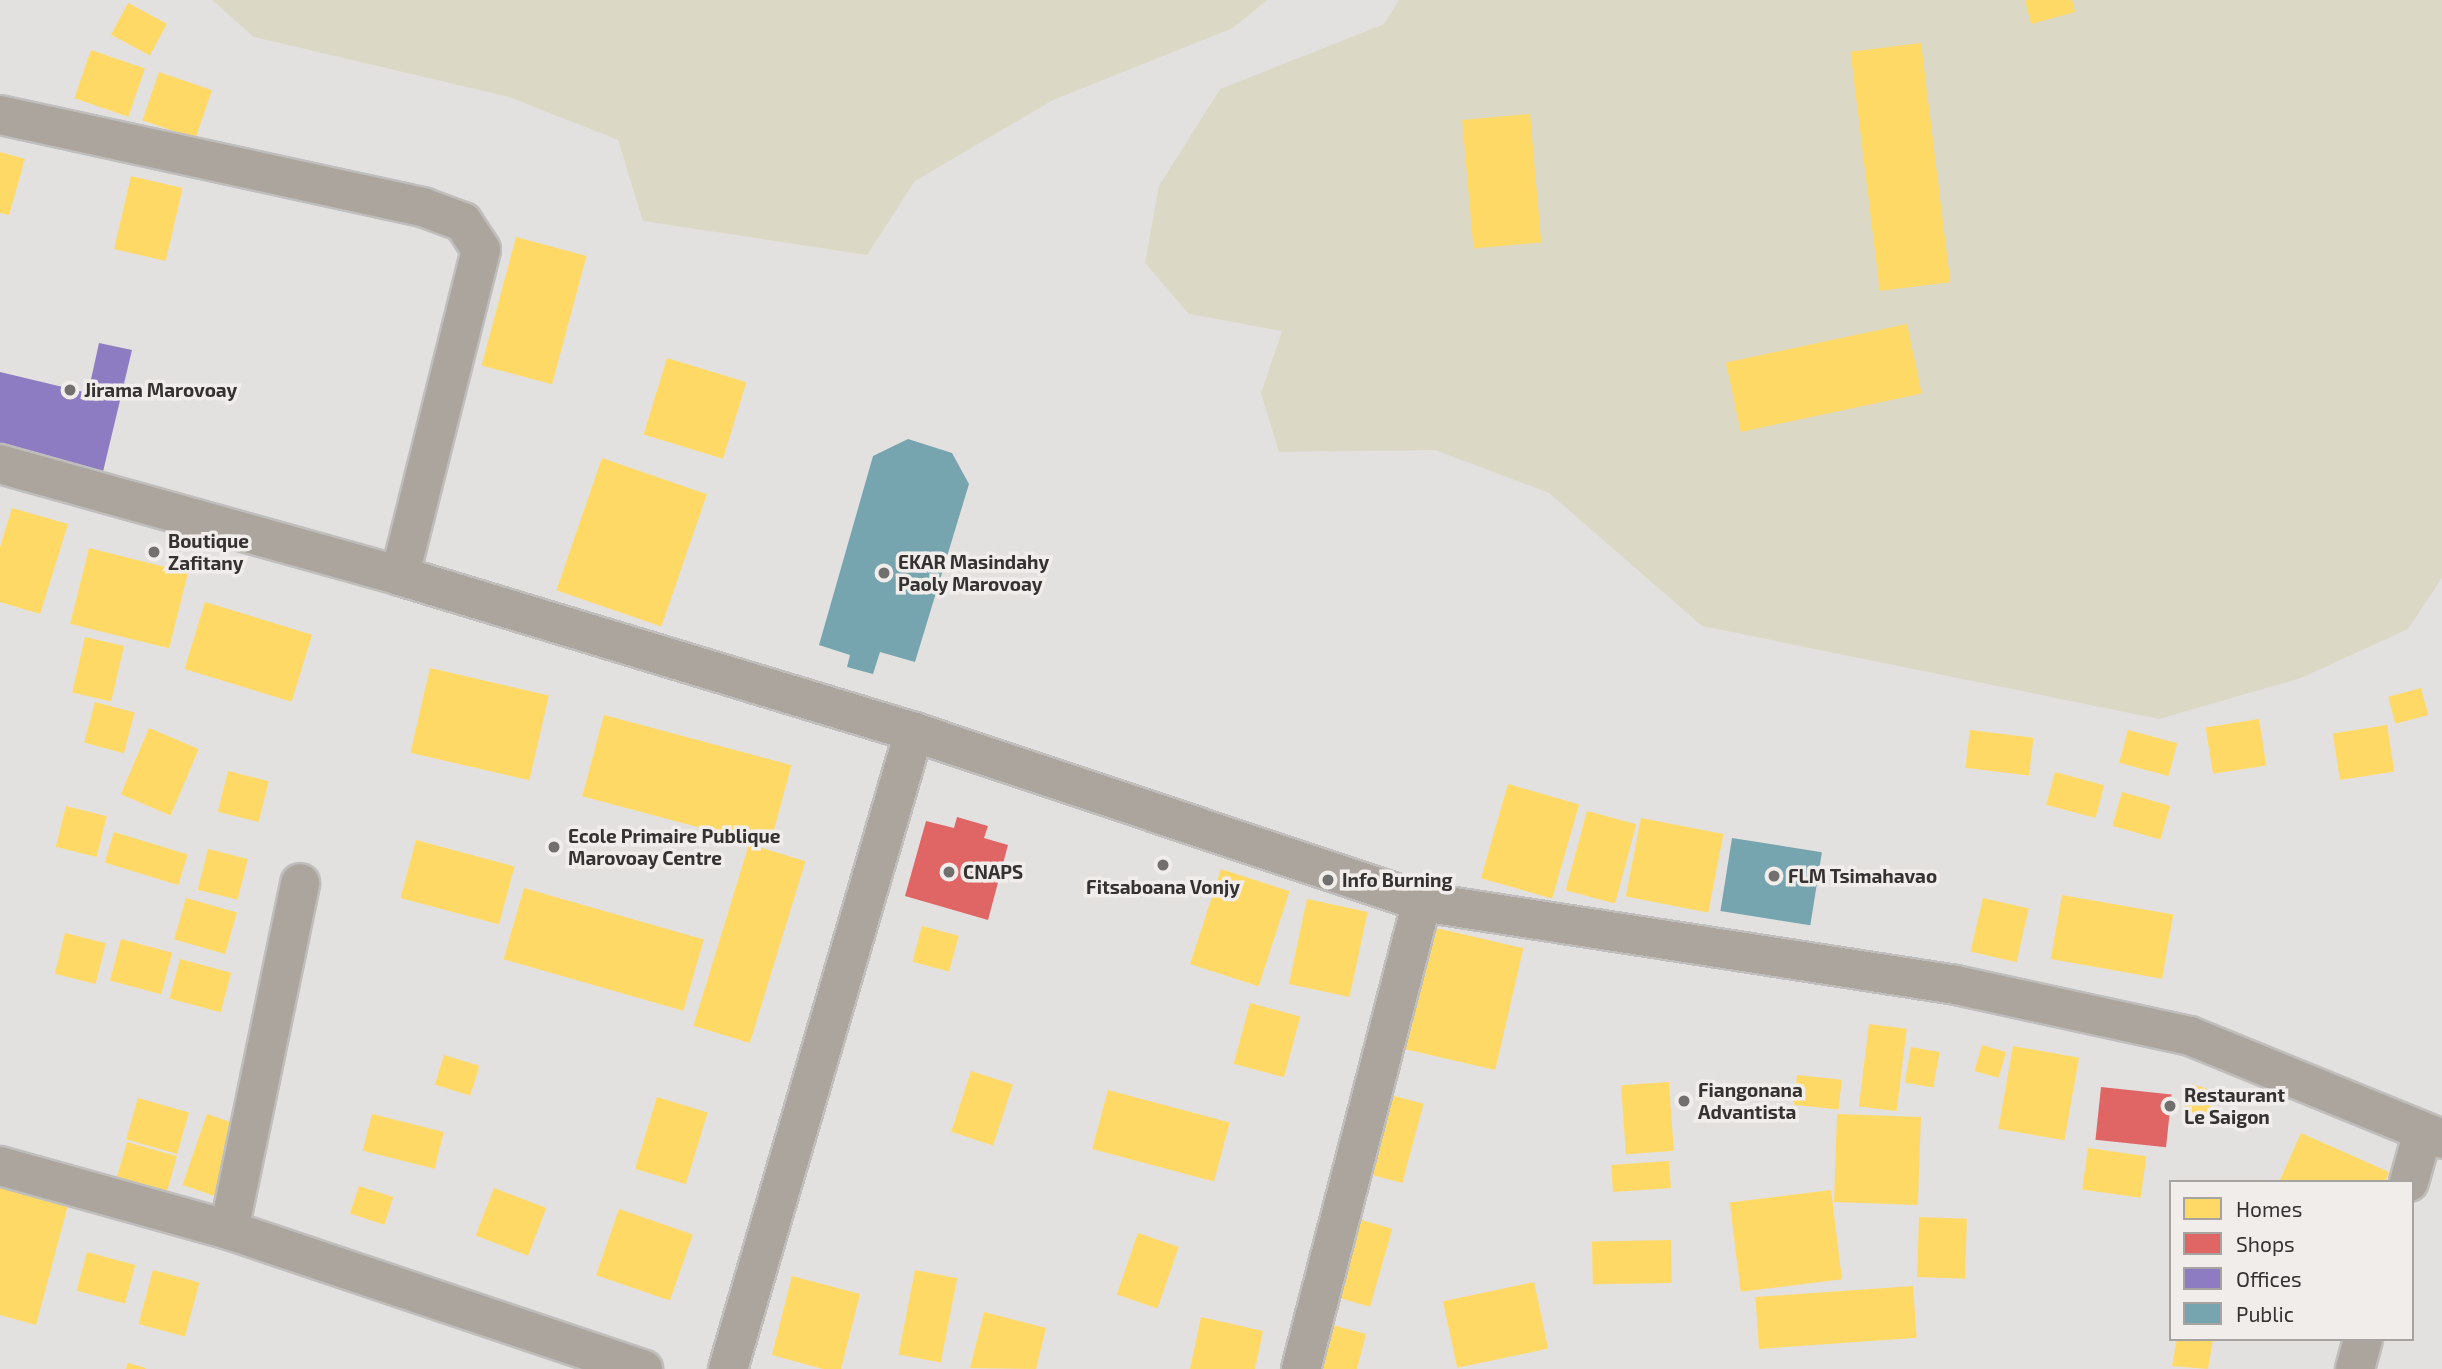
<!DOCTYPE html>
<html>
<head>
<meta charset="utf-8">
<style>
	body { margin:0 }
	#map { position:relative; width:2442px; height:1369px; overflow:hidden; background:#e3e1df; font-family:"Exo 2",sans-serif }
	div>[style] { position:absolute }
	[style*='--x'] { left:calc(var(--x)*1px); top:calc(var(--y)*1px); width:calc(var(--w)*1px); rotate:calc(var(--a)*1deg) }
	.green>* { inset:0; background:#dcd8c6 }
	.homes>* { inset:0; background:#ffd966; transform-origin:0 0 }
	.shops>* { inset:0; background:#e06666; transform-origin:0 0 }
	.offices>* { inset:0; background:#8e7cc3 }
	.public>* { inset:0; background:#76a5af; transform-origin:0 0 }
	.roads { filter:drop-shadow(2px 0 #bfbebd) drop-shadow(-2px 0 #bfbebd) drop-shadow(0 2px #bfbebd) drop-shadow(0 -2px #bfbebd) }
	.street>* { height:38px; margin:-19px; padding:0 19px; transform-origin:19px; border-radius:19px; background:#aba59d }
	.dots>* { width:19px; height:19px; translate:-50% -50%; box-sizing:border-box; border:4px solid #f1edeb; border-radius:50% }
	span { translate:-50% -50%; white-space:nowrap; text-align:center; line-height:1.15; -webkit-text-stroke:7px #f1edeb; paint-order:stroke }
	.poi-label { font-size:19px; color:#353332; font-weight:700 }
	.left { translate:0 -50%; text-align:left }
	.legend { position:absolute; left:2169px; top:1180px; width:245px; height:161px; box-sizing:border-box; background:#f1edeb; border:2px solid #a6a3a1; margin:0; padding:9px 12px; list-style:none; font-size:21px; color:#353332 }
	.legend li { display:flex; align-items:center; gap:14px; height:35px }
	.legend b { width:35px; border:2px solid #a6a3a1 }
</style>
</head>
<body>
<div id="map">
	<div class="green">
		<div style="clip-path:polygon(212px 0,1267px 0,1233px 28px,1053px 100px,915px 181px,867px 255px,643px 221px,618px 140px,509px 97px,254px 37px)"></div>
		<div style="clip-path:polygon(1399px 0,2442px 0,2442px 578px,2408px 629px,2301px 678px,2159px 719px,1702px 626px,1549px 493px,1435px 450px,1279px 452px,1261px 393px,1282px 331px,1189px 314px,1145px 263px,1159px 186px,1220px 89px,1384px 24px)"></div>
	</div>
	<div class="homes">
		<div style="clip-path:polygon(2025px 0,2072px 0,2075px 12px,2031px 24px)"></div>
		<div style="left:128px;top:3px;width:44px;height:36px;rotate:28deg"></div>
		<div style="left:1921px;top:43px;width:241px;height:71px;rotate:83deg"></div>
		<div style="left:91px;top:50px;width:57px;height:51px;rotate:19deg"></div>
		<div style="left:159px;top:72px;width:56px;height:51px;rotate:19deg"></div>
		<div style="left:1530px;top:114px;width:129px;height:68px;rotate:85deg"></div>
		<div style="clip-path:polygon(0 152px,25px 159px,9px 215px,0 213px)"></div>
		<div style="left:131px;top:176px;width:53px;height:75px;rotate:13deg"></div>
		<div style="left:516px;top:237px;width:73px;height:133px;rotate:15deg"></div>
		<div style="left:1907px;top:324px;width:71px;height:185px;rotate:78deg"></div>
		<div style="left:667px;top:358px;width:83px;height:80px;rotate:17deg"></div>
		<div style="left:602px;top:458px;width:111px;height:140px;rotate:19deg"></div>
		<div style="clip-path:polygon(12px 508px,68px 524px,40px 614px,0 602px,0 547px)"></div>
		<div style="left:89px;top:548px;width:102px;height:78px;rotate:14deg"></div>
		<div style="left:205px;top:602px;width:112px;height:70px;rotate:17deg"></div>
		<div style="left:85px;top:637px;width:40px;height:57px;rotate:13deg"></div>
		<div style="left:430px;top:668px;width:122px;height:87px;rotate:13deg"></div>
		<div style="left:2421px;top:688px;width:28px;height:34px;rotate:75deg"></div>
		<div style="left:95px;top:702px;width:41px;height:42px;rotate:15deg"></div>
		<div style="left:604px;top:715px;width:194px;height:84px;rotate:15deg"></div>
		<div style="left:2259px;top:719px;width:47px;height:54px;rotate:81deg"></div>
		<div style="left:2387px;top:725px;width:47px;height:55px;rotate:81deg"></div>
		<div style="left:149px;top:728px;width:54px;height:72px;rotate:23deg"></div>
		<div style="left:1970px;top:730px;width:64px;height:38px;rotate:7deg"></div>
		<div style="left:2128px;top:730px;width:51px;height:34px;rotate:15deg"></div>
		<div style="left:228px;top:771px;width:42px;height:42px;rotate:14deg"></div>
		<div style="left:2055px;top:772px;width:51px;height:34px;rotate:15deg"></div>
		<div style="left:1508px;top:784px;width:74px;height:98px;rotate:16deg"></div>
		<div style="left:2122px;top:792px;width:50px;height:35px;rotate:16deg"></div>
		<div style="left:66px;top:806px;width:42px;height:42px;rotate:14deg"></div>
		<div style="left:1587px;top:811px;width:51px;height:82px;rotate:15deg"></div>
		<div style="left:1641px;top:818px;width:84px;height:80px;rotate:11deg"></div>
		<div style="left:114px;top:832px;width:77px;height:32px;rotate:17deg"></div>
		<div style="left:416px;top:840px;width:102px;height:60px;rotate:15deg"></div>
		<div style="left:749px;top:844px;width:59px;height:190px;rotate:17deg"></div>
		<div style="left:208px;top:849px;width:41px;height:42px;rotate:14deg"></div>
		<div style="left:1221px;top:869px;width:72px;height:100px;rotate:18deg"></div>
		<div style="left:524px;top:888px;width:187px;height:74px;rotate:16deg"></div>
		<div style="left:2062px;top:895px;width:113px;height:65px;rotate:10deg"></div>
		<div style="left:186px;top:898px;width:53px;height:43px;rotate:16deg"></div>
		<div style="left:1983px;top:898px;width:47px;height:55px;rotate:13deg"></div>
		<div style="left:1307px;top:899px;width:62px;height:87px;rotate:12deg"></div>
		<div style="left:1423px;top:925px;width:103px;height:125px;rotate:13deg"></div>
		<div style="left:922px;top:926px;width:38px;height:37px;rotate:15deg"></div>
		<div style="left:65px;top:933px;width:42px;height:42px;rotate:14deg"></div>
		<div style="left:121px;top:939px;width:53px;height:43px;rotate:15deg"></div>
		<div style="left:180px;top:959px;width:53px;height:41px;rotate:15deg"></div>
		<div style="left:1250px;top:1003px;width:52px;height:63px;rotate:15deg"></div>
		<div style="left:1869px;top:1024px;width:38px;height:83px;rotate:7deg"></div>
		<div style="left:1982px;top:1045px;width:25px;height:27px;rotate:16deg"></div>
		<div style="left:2013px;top:1046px;width:67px;height:84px;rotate:10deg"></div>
		<div style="left:1911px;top:1047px;width:29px;height:36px;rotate:10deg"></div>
		<div style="left:444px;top:1055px;width:37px;height:31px;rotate:17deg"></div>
		<div style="left:971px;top:1071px;width:44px;height:64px;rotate:18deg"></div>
		<div style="left:1797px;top:1075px;width:45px;height:30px;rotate:6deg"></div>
		<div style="left:1669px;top:1082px;width:69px;height:48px;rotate:86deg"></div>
		<div style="left:2191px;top:1084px;width:25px;height:27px;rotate:16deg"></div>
		<div style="left:1108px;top:1090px;width:126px;height:61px;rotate:15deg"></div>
		<div style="left:1383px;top:1093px;width:42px;height:82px;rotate:15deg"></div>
		<div style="left:657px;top:1097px;width:53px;height:75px;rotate:17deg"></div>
		<div style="left:138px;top:1098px;width:53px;height:43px;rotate:16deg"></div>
		<div style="left:207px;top:1114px;width:36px;height:75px;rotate:19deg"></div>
		<div style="left:372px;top:1114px;width:74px;height:38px;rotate:14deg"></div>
		<div style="left:1837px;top:1114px;width:84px;height:88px;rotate:2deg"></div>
		<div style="clip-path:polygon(2301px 1133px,2389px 1172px,2385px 1182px,2279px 1182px)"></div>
		<div style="left:127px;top:1142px;width:52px;height:43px;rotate:16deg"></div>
		<div style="left:2088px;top:1148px;width:59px;height:42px;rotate:8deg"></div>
		<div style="left:1669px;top:1161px;width:27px;height:58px;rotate:86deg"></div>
		<div style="clip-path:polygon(0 1186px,68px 1205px,36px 1325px,0 1315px)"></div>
		<div style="left:359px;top:1186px;width:36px;height:29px;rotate:18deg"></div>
		<div style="left:494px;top:1188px;width:56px;height:51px;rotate:21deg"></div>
		<div style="left:1831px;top:1190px;width:90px;height:102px;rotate:83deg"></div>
		<div style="left:619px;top:1209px;width:78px;height:70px;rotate:19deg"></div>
		<div style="left:1351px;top:1217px;width:43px;height:81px;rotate:16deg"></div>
		<div style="left:1919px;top:1217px;width:48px;height:60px;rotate:2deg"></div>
		<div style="left:1138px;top:1233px;width:43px;height:65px;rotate:19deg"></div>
		<div style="left:1671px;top:1240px;width:43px;height:79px;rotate:89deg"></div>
		<div style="left:87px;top:1252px;width:50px;height:40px;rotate:15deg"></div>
		<div style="left:153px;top:1270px;width:48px;height:56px;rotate:15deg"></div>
		<div style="left:915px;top:1270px;width:43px;height:86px;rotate:11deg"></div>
		<div style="clip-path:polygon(792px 1276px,860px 1294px,841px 1369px,823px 1369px,772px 1355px)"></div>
		<div style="left:1534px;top:1282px;width:68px;height:93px;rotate:78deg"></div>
		<div style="left:1913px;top:1286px;width:52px;height:158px;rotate:86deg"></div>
		<div style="clip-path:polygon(984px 1312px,1046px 1328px,1036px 1369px,970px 1368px)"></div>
		<div style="clip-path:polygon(1201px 1317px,1263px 1331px,1255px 1369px,1190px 1369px)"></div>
		<div style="clip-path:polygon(1325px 1323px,1366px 1334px,1357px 1369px,1313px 1369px)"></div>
		<div style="clip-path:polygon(2177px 1339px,2213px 1339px,2208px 1369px,2172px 1366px)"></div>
		<div style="clip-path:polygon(128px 1363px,146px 1368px,145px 1369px,126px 1369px)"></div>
	</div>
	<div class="shops">
		<div style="clip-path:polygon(957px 817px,988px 826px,984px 838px,1008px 845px,988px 920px,905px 896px,926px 821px,954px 828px)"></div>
		<div style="left:2101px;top:1087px;width:71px;height:53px;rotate:6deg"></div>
	</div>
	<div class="offices">
		<div style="clip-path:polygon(99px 343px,132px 350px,102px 476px,0 452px,0 372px,88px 393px)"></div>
	</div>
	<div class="public">
		<div style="clip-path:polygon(908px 439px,952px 453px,969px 484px,915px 662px,880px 652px,873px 674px,847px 667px,850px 655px,819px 645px,873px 456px)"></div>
		<div style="left:1732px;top:838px;width:91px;height:74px;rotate:9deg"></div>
	</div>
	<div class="roads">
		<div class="street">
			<div style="--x:0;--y:115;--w:435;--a:12.3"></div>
			<div style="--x:425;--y:208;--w:40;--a:20.2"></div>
			<div style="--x:463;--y:222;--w:33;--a:57"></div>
			<div style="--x:481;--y:250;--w:336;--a:104"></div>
			<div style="--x:0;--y:464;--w:415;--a:15.6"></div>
			<div style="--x:400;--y:576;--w:537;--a:16.88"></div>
			<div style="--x:914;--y:732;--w:536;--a:18.5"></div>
			<div style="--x:1422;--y:902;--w:540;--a:8.83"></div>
			<div style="--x:1956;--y:985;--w:239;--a:12.3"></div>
			<div style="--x:2190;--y:1036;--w:272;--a:22.2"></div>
			<div style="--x:0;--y:1166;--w:238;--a:15.6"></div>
			<div style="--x:229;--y:1230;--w:437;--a:18.6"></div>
			<div style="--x:2409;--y:1182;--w:52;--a:-74.4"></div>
			<div style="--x:229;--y:1230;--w:354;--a:-78.4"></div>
			<div style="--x:728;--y:1369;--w:664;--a:-73.72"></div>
			<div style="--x:1301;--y:1369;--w:482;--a:-75.5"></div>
			<div style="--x:2355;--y:1369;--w:31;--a:-75"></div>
		</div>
	</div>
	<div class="dots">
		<div style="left:70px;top:390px;background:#72706f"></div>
		<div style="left:154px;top:552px;background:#72706f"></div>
		<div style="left:884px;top:573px;background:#72706f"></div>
		<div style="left:554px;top:847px;background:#72706f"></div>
		<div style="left:1163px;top:865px;background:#72706f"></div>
		<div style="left:949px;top:872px;background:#72706f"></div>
		<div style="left:1774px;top:876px;background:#72706f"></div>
		<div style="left:1328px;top:880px;background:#72706f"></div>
		<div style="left:1684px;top:1101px;background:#72706f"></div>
		<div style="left:2170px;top:1106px;background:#72706f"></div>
	</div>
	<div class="poi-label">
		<span class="left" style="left:84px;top:390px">Jirama Marovoay</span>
		<span class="left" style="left:168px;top:552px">Boutique<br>Zafitany</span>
		<span class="left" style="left:898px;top:573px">EKAR Masindahy<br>Paoly Marovoay</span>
		<span class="left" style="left:568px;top:847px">Ecole Primaire Publique<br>Marovoay Centre</span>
		<span class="left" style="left:963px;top:872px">CNAPS</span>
		<span class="left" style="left:1788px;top:876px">FLM Tsimahavao</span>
		<span class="left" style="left:1342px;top:880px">Info Burning</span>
		<span style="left:1163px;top:887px">Fitsaboana Vonjy</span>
		<span class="left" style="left:1698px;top:1101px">Fiangonana<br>Advantista</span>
		<span class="left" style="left:2184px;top:1106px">Restaurant<br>Le Saigon</span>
	</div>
	<ul class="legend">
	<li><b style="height:19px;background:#ffd966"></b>Homes</li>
	<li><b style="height:19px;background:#e06666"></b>Shops</li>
	<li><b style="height:19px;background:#8e7cc3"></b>Offices</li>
	<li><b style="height:19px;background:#76a5af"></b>Public</li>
	</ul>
</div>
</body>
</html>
